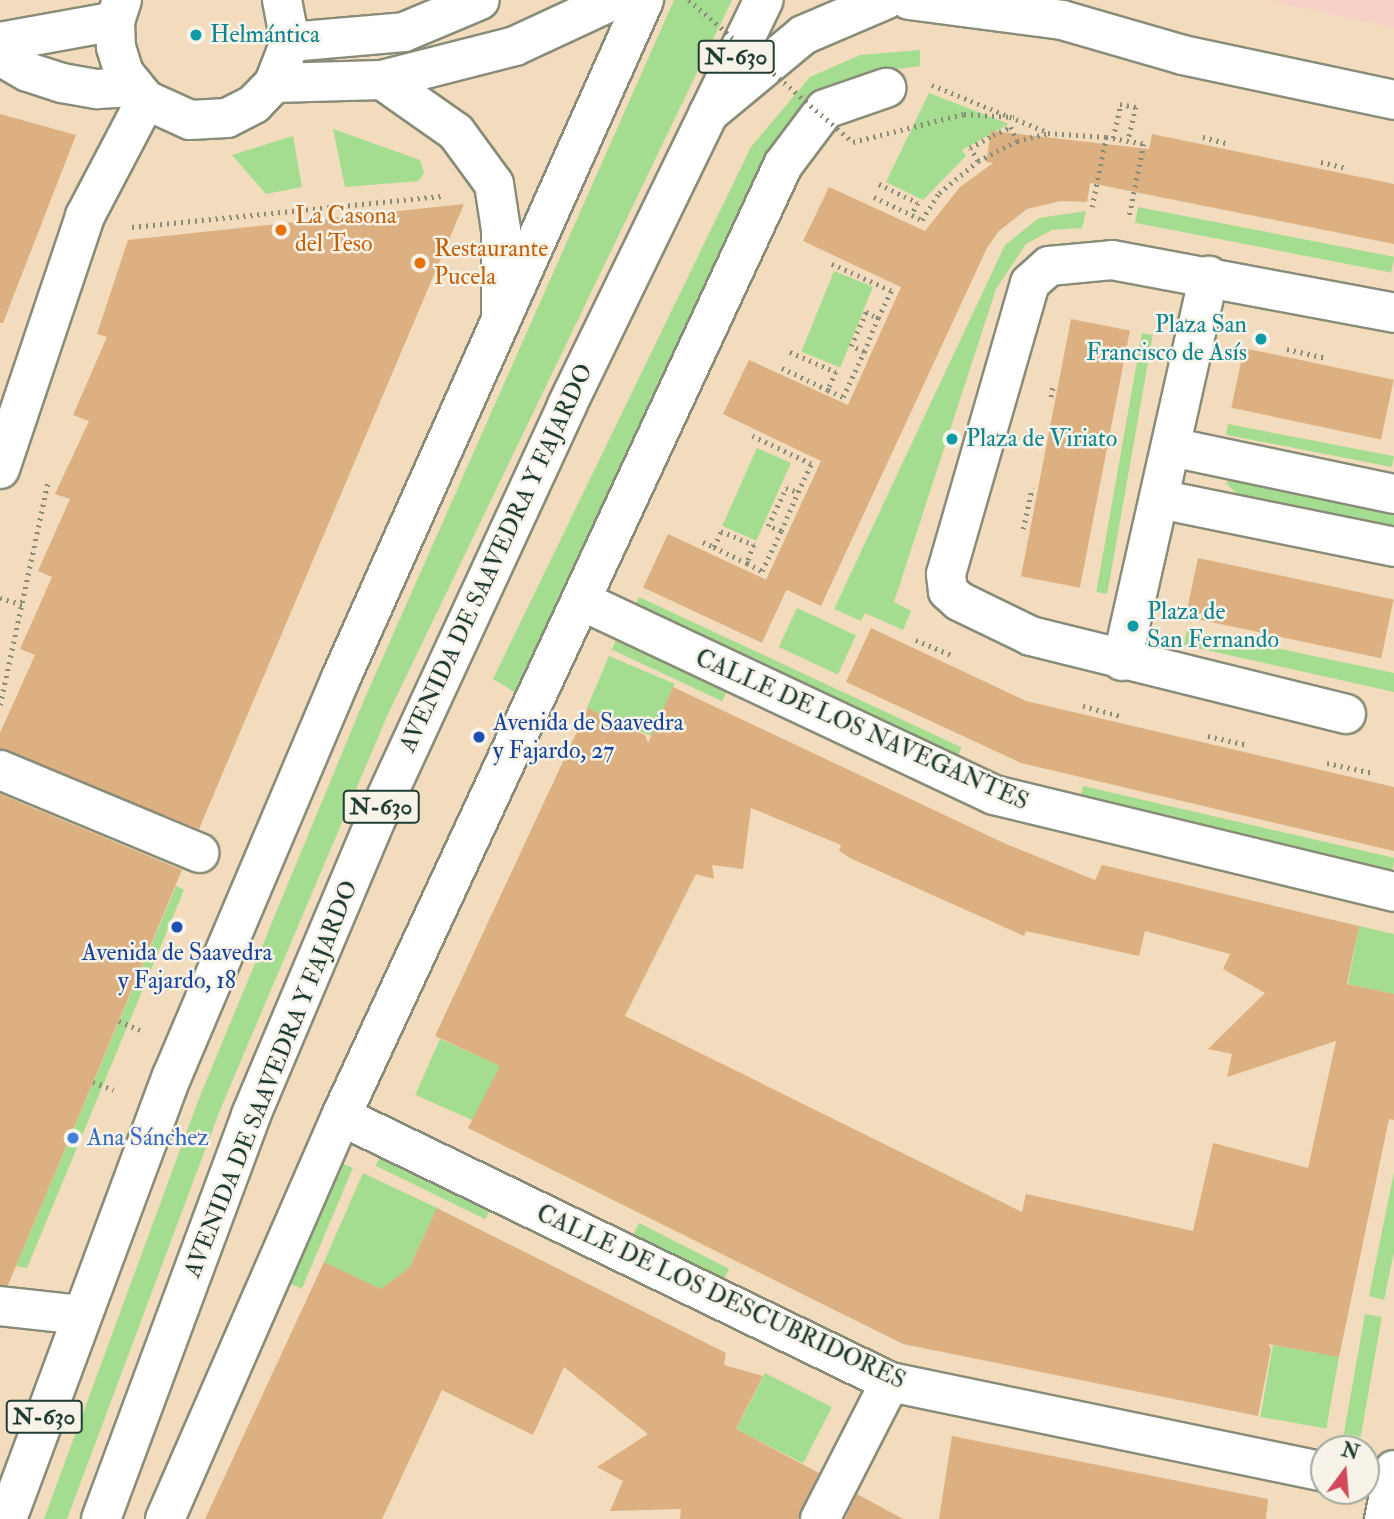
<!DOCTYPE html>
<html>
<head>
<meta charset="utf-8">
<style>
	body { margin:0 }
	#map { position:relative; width:1394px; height:1519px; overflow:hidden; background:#f2dcbd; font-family:"IM FELL Double Pica",serif }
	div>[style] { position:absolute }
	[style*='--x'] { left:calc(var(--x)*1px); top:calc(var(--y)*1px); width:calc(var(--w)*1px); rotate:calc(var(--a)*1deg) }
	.built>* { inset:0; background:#f7d1c7 }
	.green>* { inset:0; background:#a4dd8f; transform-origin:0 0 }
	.building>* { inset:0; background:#dcb081; transform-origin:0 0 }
	.path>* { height:4.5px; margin-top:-2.25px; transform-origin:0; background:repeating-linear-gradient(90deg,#888c78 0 2px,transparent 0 7px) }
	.roads { filter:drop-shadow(2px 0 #888c78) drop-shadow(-2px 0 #888c78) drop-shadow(0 2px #888c78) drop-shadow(0 -2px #888c78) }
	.street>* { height:38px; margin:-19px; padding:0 19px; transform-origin:19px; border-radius:19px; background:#fff }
	.secondary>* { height:38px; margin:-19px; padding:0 19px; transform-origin:19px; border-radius:19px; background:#fff }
	.highway>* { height:38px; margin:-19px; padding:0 19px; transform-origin:19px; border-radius:19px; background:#fff }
	.path-bridge>* { height:4.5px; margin-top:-2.25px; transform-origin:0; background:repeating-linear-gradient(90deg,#888c78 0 2px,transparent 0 7px) }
	.dots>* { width:19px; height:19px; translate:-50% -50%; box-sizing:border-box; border:4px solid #f7f3e8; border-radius:50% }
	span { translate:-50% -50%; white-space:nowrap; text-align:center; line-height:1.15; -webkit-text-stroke:5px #f7f3e8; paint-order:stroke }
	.shield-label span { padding:2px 5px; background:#f7f3e8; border:2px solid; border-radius:5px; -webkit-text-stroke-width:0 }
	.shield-label { font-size:23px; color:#1f3d34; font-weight:700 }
	.culture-label { font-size:24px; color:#0d838f }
	.left { translate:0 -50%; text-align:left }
	.right { translate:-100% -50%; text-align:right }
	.food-label { font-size:24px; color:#c56008 }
	.street-label { font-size:24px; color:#1f3d34 }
	.transit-label { font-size:24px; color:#164399 }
	.shop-label { font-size:24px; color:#366cbe }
	.north { position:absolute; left:1310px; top:1435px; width:70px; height:70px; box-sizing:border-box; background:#f7f3e8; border:2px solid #a1aaa0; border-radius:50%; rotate:16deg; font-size:19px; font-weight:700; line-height:28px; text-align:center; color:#1f3d34 }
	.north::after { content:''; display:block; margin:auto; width:24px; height:32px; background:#d1495b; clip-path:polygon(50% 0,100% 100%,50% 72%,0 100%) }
</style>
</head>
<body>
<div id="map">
	<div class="built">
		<div style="clip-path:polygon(1267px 0,1394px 0,1394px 28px)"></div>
	</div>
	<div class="green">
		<div style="clip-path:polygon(674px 0,732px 0,388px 714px,220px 1110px,67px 1519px,44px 1519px,198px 1101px,364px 700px)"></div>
		<div style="clip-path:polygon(920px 50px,920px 66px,867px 73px,832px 89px,806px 106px,773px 145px,516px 693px,493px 679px,751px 147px,810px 77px,860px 55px)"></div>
		<div style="clip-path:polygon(929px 93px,1009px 124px,962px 150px,966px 156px,923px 200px,886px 182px)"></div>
		<div style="clip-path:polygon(333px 129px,420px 160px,424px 172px,419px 181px,345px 187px)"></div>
		<div style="clip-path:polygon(293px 136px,302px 187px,266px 194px,232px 155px)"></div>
		<div style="left:1138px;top:207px;width:261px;height:16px;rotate:11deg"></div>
		<div style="clip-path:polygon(1086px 211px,1082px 228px,1052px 230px,1026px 244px,996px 289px,894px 602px,911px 611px,903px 630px,865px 613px,861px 621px,834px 609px,1005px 245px,1039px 218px)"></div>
		<div style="left:834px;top:271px;width:42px;height:87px;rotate:22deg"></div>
		<div style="left:1142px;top:333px;width:11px;height:263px;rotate:10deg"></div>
		<div style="left:1228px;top:424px;width:169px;height:11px;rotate:11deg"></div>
		<div style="left:757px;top:448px;width:37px;height:85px;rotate:24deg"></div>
		<div style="clip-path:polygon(1232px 478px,1394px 508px,1394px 528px,1239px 496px,1226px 483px)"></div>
		<div style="left:639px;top:597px;width:356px;height:11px;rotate:25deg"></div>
		<div style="left:797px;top:608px;width:65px;height:43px;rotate:25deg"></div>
		<div style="clip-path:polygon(1187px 629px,1394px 673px,1394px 692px,1184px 645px)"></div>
		<div style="left:618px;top:636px;width:122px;height:15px;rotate:25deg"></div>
		<div style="left:609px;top:656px;width:71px;height:57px;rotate:23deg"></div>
		<div style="left:1083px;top:786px;width:320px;height:14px;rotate:13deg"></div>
		<div style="clip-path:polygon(176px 886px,184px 890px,27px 1268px,16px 1266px)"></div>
		<div style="clip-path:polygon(1359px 926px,1394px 934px,1394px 994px,1348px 984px)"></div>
		<div style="left:440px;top:1039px;width:66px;height:61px;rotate:24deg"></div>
		<div style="left:381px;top:1155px;width:122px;height:12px;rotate:26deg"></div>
		<div style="left:341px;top:1163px;width:13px;height:131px;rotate:23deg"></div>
		<div style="clip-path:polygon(1394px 1172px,1394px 1252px,1384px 1300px,1369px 1296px)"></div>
		<div style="clip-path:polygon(363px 1173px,437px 1208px,409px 1268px,386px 1292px,324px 1262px)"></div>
		<div style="left:639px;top:1223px;width:101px;height:13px;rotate:27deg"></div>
		<div style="left:1365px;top:1314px;width:17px;height:122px;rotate:10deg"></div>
		<div style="left:1273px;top:1345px;width:67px;height:73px;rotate:10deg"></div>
		<div style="left:765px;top:1373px;width:75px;height:63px;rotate:27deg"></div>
	</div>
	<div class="building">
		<div style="clip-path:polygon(0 114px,76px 135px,3px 323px,0 323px)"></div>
		<div style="clip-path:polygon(991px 131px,1149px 149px,1152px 134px,1394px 184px,1394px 244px,1090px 183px,1087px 202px,1061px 201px,1027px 209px,999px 231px,987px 248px,821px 606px,766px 580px,821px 461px,723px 414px,749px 360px,848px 405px,901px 287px,803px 241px,829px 187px,925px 231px,960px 187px,993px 163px,986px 162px)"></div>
		<div style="clip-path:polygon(464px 204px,199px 829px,0 749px,0 733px,35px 655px,20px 649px,52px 577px,38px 571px,70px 499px,55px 494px,89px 421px,73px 415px,107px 337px,97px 334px,128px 240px)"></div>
		<div style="left:1071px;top:319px;width:60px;height:262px;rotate:11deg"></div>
		<div style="left:1244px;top:348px;width:153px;height:61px;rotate:12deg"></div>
		<div style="left:668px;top:534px;width:131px;height:59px;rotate:25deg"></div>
		<div style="left:1198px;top:558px;width:200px;height:60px;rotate:12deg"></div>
		<div style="clip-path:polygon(871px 628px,1026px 701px,1394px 787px,1394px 851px,1021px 763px,846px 682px)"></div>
		<div style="clip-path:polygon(evenodd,673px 687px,1006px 844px,1095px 880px,1102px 865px,1359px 926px,1347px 984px,1394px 994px,1394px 1120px,1389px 1119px,1339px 1357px,1268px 1344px,1271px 1349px,1258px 1416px,903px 1344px,468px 1128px,500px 1066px,435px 1036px,588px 708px,645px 735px,648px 743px,673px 687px,751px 808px,841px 845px,839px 851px,852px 859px,1024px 936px,1026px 931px,1139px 956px,1145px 931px,1230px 954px,1223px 969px,1265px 993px,1208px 1049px,1232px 1054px,1227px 1077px,1336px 1041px,1308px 1168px,1213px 1143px,1193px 1231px,1026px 1194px,1022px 1212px,625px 1016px,696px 874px,714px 879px,712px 865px,743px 869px,751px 808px)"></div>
		<div style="clip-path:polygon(0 794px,182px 870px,8px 1285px,0 1285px)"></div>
		<div style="clip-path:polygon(437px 1208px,726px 1353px,724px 1365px,763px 1376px,736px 1429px,819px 1473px,798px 1519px,680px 1519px,681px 1509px,610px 1511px,623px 1481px,597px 1467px,648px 1434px,564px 1367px,533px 1435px,442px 1390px,382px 1519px,205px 1519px,324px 1262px,381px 1289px,409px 1268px)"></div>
		<div style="clip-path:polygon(952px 1436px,1268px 1499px,1266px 1519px,939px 1519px)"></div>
		<div style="clip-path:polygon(857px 1494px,903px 1519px,845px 1519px)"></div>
	</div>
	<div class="path">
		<div style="--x:932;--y:85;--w:124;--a:22.2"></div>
		<div style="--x:1120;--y:104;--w:16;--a:11"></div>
		<div style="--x:1136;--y:107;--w:35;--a:103"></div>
		<div style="--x:1203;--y:137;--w:28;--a:15"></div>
		<div style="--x:1113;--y:138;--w:31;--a:-77"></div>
		<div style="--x:978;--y:161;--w:44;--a:-27.1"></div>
		<div style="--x:1321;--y:162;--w:27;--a:13"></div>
		<div style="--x:879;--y:184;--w:43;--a:26"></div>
		<div style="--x:918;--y:203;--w:13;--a:117"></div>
		<div style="--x:912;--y:215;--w:11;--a:27"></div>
		<div style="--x:922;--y:220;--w:32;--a:-58"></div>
		<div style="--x:939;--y:193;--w:50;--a:-39.4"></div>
		<div style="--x:978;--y:161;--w:15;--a:-122"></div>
		<div style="--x:970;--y:148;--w:26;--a:-29"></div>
		<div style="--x:993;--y:135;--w:20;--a:-24"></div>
		<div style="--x:1011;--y:127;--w:15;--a:67"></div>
		<div style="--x:1017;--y:141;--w:32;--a:-14"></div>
		<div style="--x:1048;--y:133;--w:58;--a:3.9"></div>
		<div style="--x:874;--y:197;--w:42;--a:25.3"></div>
		<div style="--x:1092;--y:207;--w:71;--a:-78.7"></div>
		<div style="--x:1106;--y:137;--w:39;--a:10"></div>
		<div style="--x:1144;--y:144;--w:76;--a:101.5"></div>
		<div style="--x:132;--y:227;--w:314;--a:-5.7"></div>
		<div style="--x:1287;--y:349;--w:39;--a:13"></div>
		<div style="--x:790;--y:352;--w:50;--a:23.5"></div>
		<div style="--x:836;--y:372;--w:20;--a:114"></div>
		<div style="--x:828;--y:390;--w:17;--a:25"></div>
		<div style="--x:843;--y:397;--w:50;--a:-65"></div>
		<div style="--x:864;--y:352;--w:14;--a:-155"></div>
		<div style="--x:851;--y:346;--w:37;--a:-66"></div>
		<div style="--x:866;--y:312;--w:13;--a:27"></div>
		<div style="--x:878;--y:318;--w:30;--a:-64"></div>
		<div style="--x:891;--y:291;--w:68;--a:-155.7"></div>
		<div style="--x:864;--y:352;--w:37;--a:-68"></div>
		<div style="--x:782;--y:368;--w:51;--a:25.6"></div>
		<div style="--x:1051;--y:397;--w:12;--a:-81"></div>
		<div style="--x:1023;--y:529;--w:42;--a:-77.6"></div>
		<div style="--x:781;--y:531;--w:43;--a:-66.4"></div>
		<div style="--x:703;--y:542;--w:12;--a:24"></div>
		<div style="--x:714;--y:547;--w:17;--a:-66"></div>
		<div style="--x:721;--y:531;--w:36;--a:23"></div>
		<div style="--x:754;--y:545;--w:19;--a:111"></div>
		<div style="--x:747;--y:563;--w:17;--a:28"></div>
		<div style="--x:762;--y:571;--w:44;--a:-64.6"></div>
		<div style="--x:781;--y:531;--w:14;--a:-159"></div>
		<div style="--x:768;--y:526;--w:42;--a:-64.7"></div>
		<div style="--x:786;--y:488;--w:13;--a:18"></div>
		<div style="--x:798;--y:492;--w:31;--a:-65"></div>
		<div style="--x:811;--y:464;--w:65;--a:-154.6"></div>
		<div style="--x:714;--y:547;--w:37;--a:26"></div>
		<div style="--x:0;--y:598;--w:26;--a:16"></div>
		<div style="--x:916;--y:640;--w:38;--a:23"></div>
		<div style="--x:0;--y:705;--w:229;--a:-77.9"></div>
		<div style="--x:1083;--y:706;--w:39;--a:15"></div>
		<div style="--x:1208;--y:736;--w:41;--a:12.7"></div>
		<div style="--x:1327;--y:763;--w:47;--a:12.3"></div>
		<div style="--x:119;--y:1021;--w:23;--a:23"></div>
		<div style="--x:93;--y:1082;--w:22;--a:21"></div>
	</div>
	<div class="roads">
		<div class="street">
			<div style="--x:122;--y:0;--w:22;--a:108"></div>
			<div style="--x:115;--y:21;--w:26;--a:88"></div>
			<div style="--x:116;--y:47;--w:27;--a:73"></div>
			<div style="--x:124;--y:73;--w:35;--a:51"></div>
			<div style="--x:146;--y:100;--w:48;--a:24.4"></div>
			<div style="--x:190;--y:120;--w:37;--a:-3"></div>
			<div style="--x:227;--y:118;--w:30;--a:-27"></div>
			<div style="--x:254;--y:104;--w:29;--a:-46"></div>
			<div style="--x:274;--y:83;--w:44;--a:-68.7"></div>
			<div style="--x:290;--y:42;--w:43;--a:-100.8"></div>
			<div style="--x:0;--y:42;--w:117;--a:-10.3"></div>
			<div style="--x:290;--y:42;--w:114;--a:-5"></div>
			<div style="--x:404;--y:32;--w:82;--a:-22.8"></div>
			<div style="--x:0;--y:56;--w:32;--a:30"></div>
			<div style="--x:28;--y:72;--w:36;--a:18"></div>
			<div style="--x:62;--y:83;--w:36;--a:10"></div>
			<div style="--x:97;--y:89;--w:37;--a:-3"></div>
			<div style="--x:382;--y:80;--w:90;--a:35.1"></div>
			<div style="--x:456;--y:132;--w:64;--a:53.8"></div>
			<div style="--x:494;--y:184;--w:47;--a:81.3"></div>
			<div style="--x:501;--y:230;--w:88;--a:90"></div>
			<div style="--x:274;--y:83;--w:108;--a:-1.6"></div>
			<div style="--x:382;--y:80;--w:137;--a:-14.3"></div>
			<div style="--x:515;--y:46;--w:109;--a:-24.9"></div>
			<div style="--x:1171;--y:447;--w:228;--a:11.9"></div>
			<div style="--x:0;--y:469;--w:267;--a:-71.4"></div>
			<div style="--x:85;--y:216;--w:131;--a:-62.3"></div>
			<div style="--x:1159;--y:499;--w:240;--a:11.5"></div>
			<div style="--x:584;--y:602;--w:453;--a:25.2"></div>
			<div style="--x:994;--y:795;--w:412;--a:13.6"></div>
			<div style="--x:1122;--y:661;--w:395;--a:-77.3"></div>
			<div style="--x:1346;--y:714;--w:325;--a:-166.1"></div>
			<div style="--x:1031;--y:636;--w:80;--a:-154.1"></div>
			<div style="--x:959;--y:601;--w:15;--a:-138"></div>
			<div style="--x:948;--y:591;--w:17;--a:-97"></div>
			<div style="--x:946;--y:574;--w:303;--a:-73.9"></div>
			<div style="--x:1030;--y:283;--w:25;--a:-42"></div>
			<div style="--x:1049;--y:266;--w:63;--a:-5.4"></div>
			<div style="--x:1112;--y:260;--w:287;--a:10.6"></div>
			<div style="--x:0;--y:770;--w:216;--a:22.6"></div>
			<div style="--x:341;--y:1116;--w:610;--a:25.85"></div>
			<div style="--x:890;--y:1382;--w:443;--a:11.7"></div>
			<div style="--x:0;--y:1306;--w:82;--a:6.3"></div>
			<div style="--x:165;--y:1519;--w:440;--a:-66.4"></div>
			<div style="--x:341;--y:1116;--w:1049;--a:-65.07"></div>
			<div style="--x:783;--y:165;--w:70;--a:-53.1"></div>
			<div style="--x:825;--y:109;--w:65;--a:-19"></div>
			<div style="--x:820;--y:1519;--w:154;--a:-62.9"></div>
			<div style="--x:1384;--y:1519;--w:50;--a:-78.5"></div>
		</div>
		<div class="secondary">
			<div style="--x:909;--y:0;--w:154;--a:7.4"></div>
			<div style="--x:1062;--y:20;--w:126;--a:16.1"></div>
			<div style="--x:1183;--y:55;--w:216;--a:12"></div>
			<div style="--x:708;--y:114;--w:124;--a:-39.7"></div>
			<div style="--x:803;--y:35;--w:89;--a:-23.1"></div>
		</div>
		<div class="highway">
			<div style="--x:7;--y:1519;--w:473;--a:-69.6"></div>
			<div style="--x:172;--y:1076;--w:430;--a:-67"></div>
			<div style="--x:340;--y:680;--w:745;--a:-65.91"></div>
			<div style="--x:101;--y:1519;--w:431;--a:-69.6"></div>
			<div style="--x:251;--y:1115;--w:324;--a:-67.1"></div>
			<div style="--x:377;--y:817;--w:454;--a:-65.2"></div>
			<div style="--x:567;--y:405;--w:450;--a:-64.1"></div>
		</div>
	</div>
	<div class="path-bridge">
		<div style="--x:689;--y:0;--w:217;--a:40.9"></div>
		<div style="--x:853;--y:142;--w:114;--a:-14.2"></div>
		<div style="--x:964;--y:114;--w:50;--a:3.4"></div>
	</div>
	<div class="dots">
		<div style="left:196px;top:35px;background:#0f9aa8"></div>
		<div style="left:281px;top:230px;background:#e8710a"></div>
		<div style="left:420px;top:263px;background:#e8710a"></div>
		<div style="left:1261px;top:339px;background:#0f9aa8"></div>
		<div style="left:952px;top:439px;background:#0f9aa8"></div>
		<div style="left:1133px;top:626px;background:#0f9aa8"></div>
		<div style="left:479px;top:737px;background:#1a4fb4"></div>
		<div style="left:177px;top:927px;background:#1a4fb4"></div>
		<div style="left:73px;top:1138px;background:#3f7fe0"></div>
	</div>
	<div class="shield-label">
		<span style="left:736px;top:57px">N-630</span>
		<span style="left:381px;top:807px">N-630</span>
		<span style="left:44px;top:1417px">N-630</span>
	</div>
	<div class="culture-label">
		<span class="left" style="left:210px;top:35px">Helmántica</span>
		<span class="right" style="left:1247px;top:339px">Plaza San<br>Francisco de Asís</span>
		<span class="left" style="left:966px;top:439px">Plaza de Viriato</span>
		<span class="left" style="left:1147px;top:626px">Plaza de<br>San Fernando</span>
	</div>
	<div class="food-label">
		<span class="left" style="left:295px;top:230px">La Casona<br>del Teso</span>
		<span class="left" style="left:434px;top:263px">Restaurante<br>Pucela</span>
	</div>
	<div class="street-label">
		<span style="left:496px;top:558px;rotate:-65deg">AVENIDA DE SAAVEDRA Y FAJARDO</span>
		<span style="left:862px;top:730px;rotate:24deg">CALLE DE LOS NAVEGANTES</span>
		<span style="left:271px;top:1079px;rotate:-68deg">AVENIDA DE SAAVEDRA Y FAJARDO</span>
		<span style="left:721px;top:1297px;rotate:25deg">CALLE DE LOS DESCUBRIDORES</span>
	</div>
	<div class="transit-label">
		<span class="left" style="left:493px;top:737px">Avenida de Saavedra<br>y Fajardo, 27</span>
		<span style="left:177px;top:967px">Avenida de Saavedra<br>y Fajardo, 18</span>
	</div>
	<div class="shop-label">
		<span class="left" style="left:87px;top:1138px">Ana Sánchez</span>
	</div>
	<div class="north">N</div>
</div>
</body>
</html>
